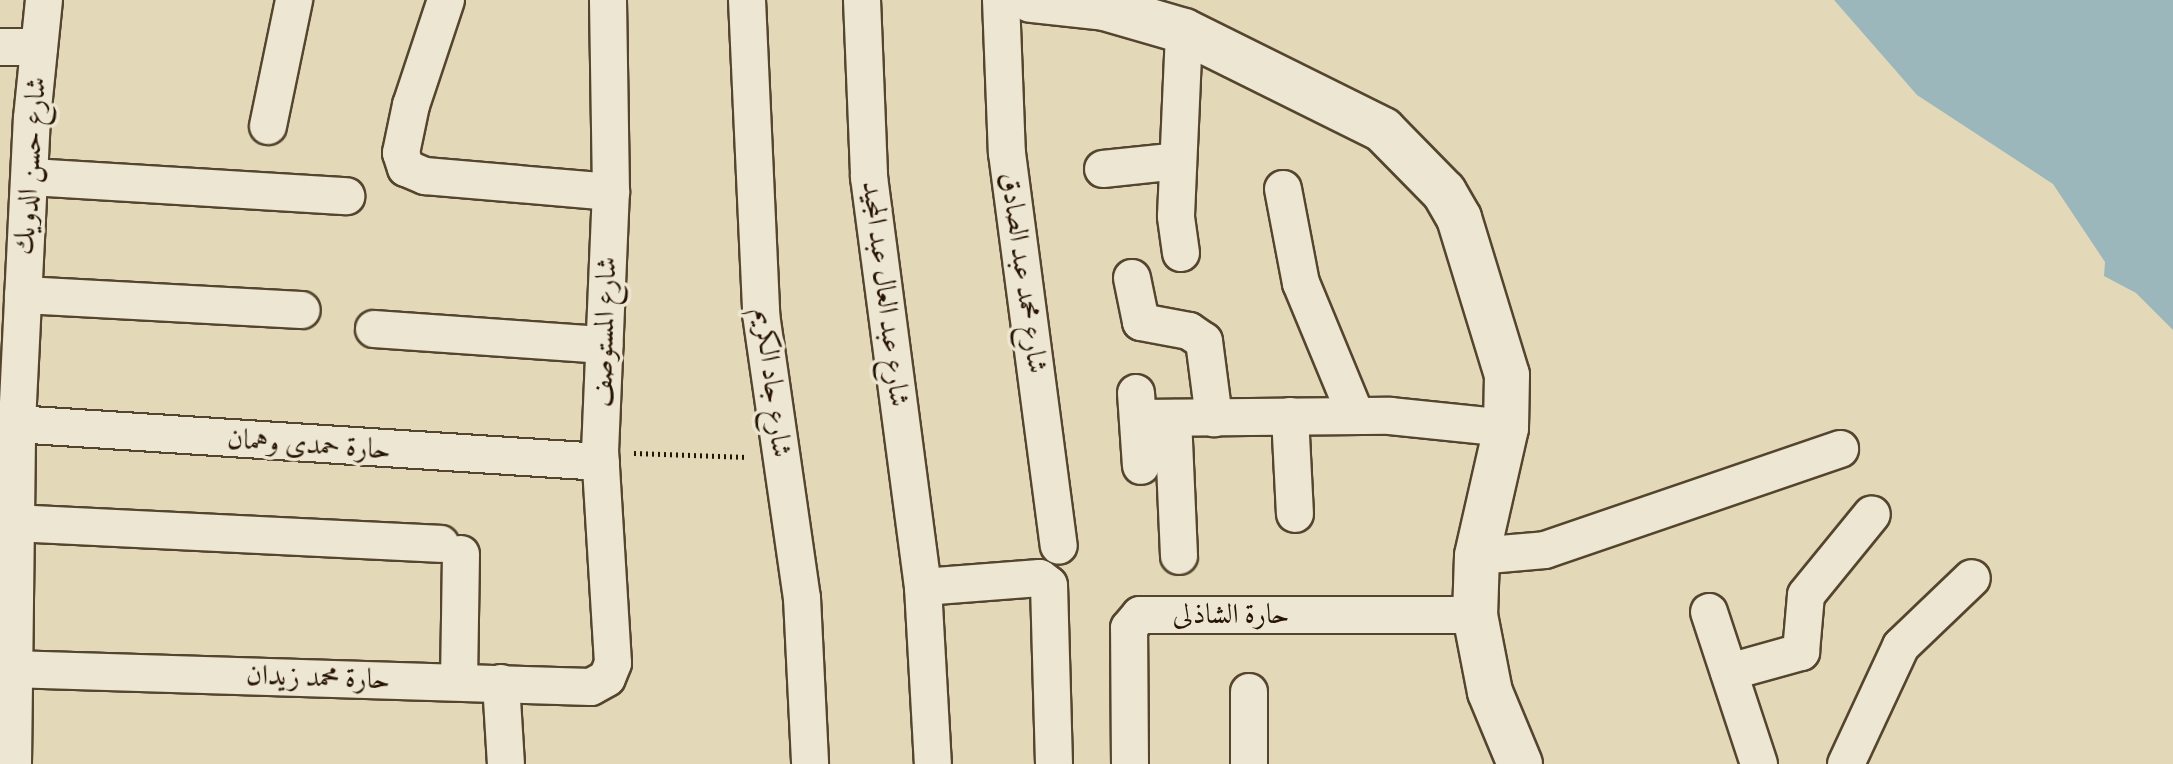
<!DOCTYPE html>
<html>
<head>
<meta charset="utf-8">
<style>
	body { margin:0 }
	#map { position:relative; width:2173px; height:764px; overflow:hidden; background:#e3d9b9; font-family:"IM FELL Double Pica",Amiri,serif }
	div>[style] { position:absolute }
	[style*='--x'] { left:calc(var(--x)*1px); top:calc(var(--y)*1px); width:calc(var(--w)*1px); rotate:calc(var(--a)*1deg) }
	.water>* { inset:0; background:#9bb7bb }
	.path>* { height:5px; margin-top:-2.5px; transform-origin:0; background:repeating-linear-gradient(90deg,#261400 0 2px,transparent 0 6px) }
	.roads { filter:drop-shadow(2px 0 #55452e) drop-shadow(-2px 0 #55452e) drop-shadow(0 2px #55452e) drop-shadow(0 -2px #55452e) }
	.street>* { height:36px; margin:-18px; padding:0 18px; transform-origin:18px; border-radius:18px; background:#ede6d2 }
	.secondary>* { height:44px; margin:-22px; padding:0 22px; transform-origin:22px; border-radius:22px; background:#ede6d2 }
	span { translate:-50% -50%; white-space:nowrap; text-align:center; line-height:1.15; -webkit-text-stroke:7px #ede6d2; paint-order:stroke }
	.street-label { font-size:28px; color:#261400 }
</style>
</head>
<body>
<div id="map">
	<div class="water">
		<div style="clip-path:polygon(1834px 0,2173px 0,2173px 330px,2136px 293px,2104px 276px,2105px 262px,2053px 184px,1917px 95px)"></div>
	</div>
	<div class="path">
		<div style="--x:634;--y:453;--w:114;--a:2"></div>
	</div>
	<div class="roads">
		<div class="street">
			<div style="--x:446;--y:0;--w:111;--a:108.4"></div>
			<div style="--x:411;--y:105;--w:49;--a:101.8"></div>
			<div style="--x:401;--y:153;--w:16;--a:72"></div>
			<div style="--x:406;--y:168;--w:21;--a:23"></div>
			<div style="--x:425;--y:176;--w:187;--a:4.9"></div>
			<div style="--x:747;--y:0;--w:314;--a:87.4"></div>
			<div style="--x:761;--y:314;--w:287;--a:81.8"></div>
			<div style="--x:802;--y:598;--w:166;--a:87.2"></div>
			<div style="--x:862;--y:0;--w:177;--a:87.7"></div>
			<div style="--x:869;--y:177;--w:414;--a:82.5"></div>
			<div style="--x:923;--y:587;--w:177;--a:86.8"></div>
			<div style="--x:1001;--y:0;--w:153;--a:87.8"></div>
			<div style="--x:1007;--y:153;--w:396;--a:82.5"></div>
			<div style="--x:0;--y:47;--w:39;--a:1"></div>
			<div style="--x:268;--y:126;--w:129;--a:-78.3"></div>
			<div style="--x:1103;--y:169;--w:75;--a:-6.1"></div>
			<div style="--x:31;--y:177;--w:316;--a:3.5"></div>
			<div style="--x:1283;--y:189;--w:96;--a:79.2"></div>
			<div style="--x:1301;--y:283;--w:144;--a:67.5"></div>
			<div style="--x:1181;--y:253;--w:37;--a:-98"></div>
			<div style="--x:1176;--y:216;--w:185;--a:-87.5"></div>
			<div style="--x:1132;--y:278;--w:45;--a:78.4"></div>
			<div style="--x:1141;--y:322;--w:49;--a:10.6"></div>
			<div style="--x:1189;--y:331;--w:18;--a:34"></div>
			<div style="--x:1204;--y:341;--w:78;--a:82.6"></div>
			<div style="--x:23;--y:295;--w:279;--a:3.1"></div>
			<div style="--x:374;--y:329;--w:231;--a:4"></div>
			<div style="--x:1136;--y:393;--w:73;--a:86.1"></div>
			<div style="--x:1290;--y:416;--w:98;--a:87.1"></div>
			<div style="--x:1138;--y:418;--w:252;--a:-0.5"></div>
			<div style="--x:1390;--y:416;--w:117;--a:5.9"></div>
			<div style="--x:1173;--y:418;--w:138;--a:87.5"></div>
			<div style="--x:0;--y:423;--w:602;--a:3.71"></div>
			<div style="--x:14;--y:523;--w:427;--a:2.8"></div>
			<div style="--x:1477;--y:556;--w:68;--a:-5"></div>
			<div style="--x:1545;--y:550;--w:312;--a:-18.9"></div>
			<div style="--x:923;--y:587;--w:117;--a:-4.4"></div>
			<div style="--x:1040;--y:578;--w:11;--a:38"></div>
			<div style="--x:1049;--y:585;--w:179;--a:88.4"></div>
			<div style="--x:1709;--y:612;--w:160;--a:71.8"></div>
			<div style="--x:10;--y:669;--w:581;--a:1.77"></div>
			<div style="--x:591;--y:687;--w:18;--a:-29"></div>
			<div style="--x:607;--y:678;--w:16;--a:-68"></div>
			<div style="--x:613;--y:663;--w:211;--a:-93.5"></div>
			<div style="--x:600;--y:452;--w:260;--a:-87.6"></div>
			<div style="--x:611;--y:192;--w:192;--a:-90.9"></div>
			<div style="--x:1729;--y:672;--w:75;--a:-15.5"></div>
			<div style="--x:1801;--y:652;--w:57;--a:-85"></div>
			<div style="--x:1806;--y:595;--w:104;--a:-50.8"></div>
			<div style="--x:459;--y:682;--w:128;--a:-89.1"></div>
			<div style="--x:501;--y:683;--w:81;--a:86.5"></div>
			<div style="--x:1249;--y:692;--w:72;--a:90"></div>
			<div style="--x:13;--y:764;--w:341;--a:-89.3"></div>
			<div style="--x:17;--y:423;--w:305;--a:-87.2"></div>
			<div style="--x:32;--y:118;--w:119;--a:-84.2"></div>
			<div style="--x:1130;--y:764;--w:136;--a:-90.4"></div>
			<div style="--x:1129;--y:628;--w:17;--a:-50"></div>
			<div style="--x:1140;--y:615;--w:335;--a:0"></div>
			<div style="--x:1846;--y:764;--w:130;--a:-65"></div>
			<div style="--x:1901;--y:646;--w:98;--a:-43.8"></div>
		</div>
		<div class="secondary">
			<div style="--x:1031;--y:0;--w:74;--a:6.2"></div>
			<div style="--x:1105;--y:8;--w:82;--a:16.2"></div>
			<div style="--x:1184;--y:31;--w:222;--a:26.4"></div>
			<div style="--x:1383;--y:130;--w:87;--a:45.5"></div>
			<div style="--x:1444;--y:192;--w:30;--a:60"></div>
			<div style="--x:1459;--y:218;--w:164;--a:73"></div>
			<div style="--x:1507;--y:375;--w:53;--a:91.1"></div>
			<div style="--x:1506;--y:428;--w:131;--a:102.8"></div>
			<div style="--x:1477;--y:556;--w:59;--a:91.9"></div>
			<div style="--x:1475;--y:615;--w:78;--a:79"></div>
			<div style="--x:1490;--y:692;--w:78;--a:67.4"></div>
		</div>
	</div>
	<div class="street-label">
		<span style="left:31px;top:166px;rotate:-86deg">شارع حسن الدويك</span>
		<span style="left:1023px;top:273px;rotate:82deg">شارع محمد عبد الصادق</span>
		<span style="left:885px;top:294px;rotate:83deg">شارع عبد العال عبد المجيد</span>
		<span style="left:605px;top:332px;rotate:-88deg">شارع المستوصف</span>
		<span style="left:772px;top:383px;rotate:83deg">شارع جاد الكريم</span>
		<span style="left:309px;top:445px;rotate:4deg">حارة حمدى وهمان</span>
		<span style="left:1231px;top:615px">حارة الشاذلى</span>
		<span style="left:318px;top:678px;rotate:2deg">حارة محمد زيدان</span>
	</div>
</div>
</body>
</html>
